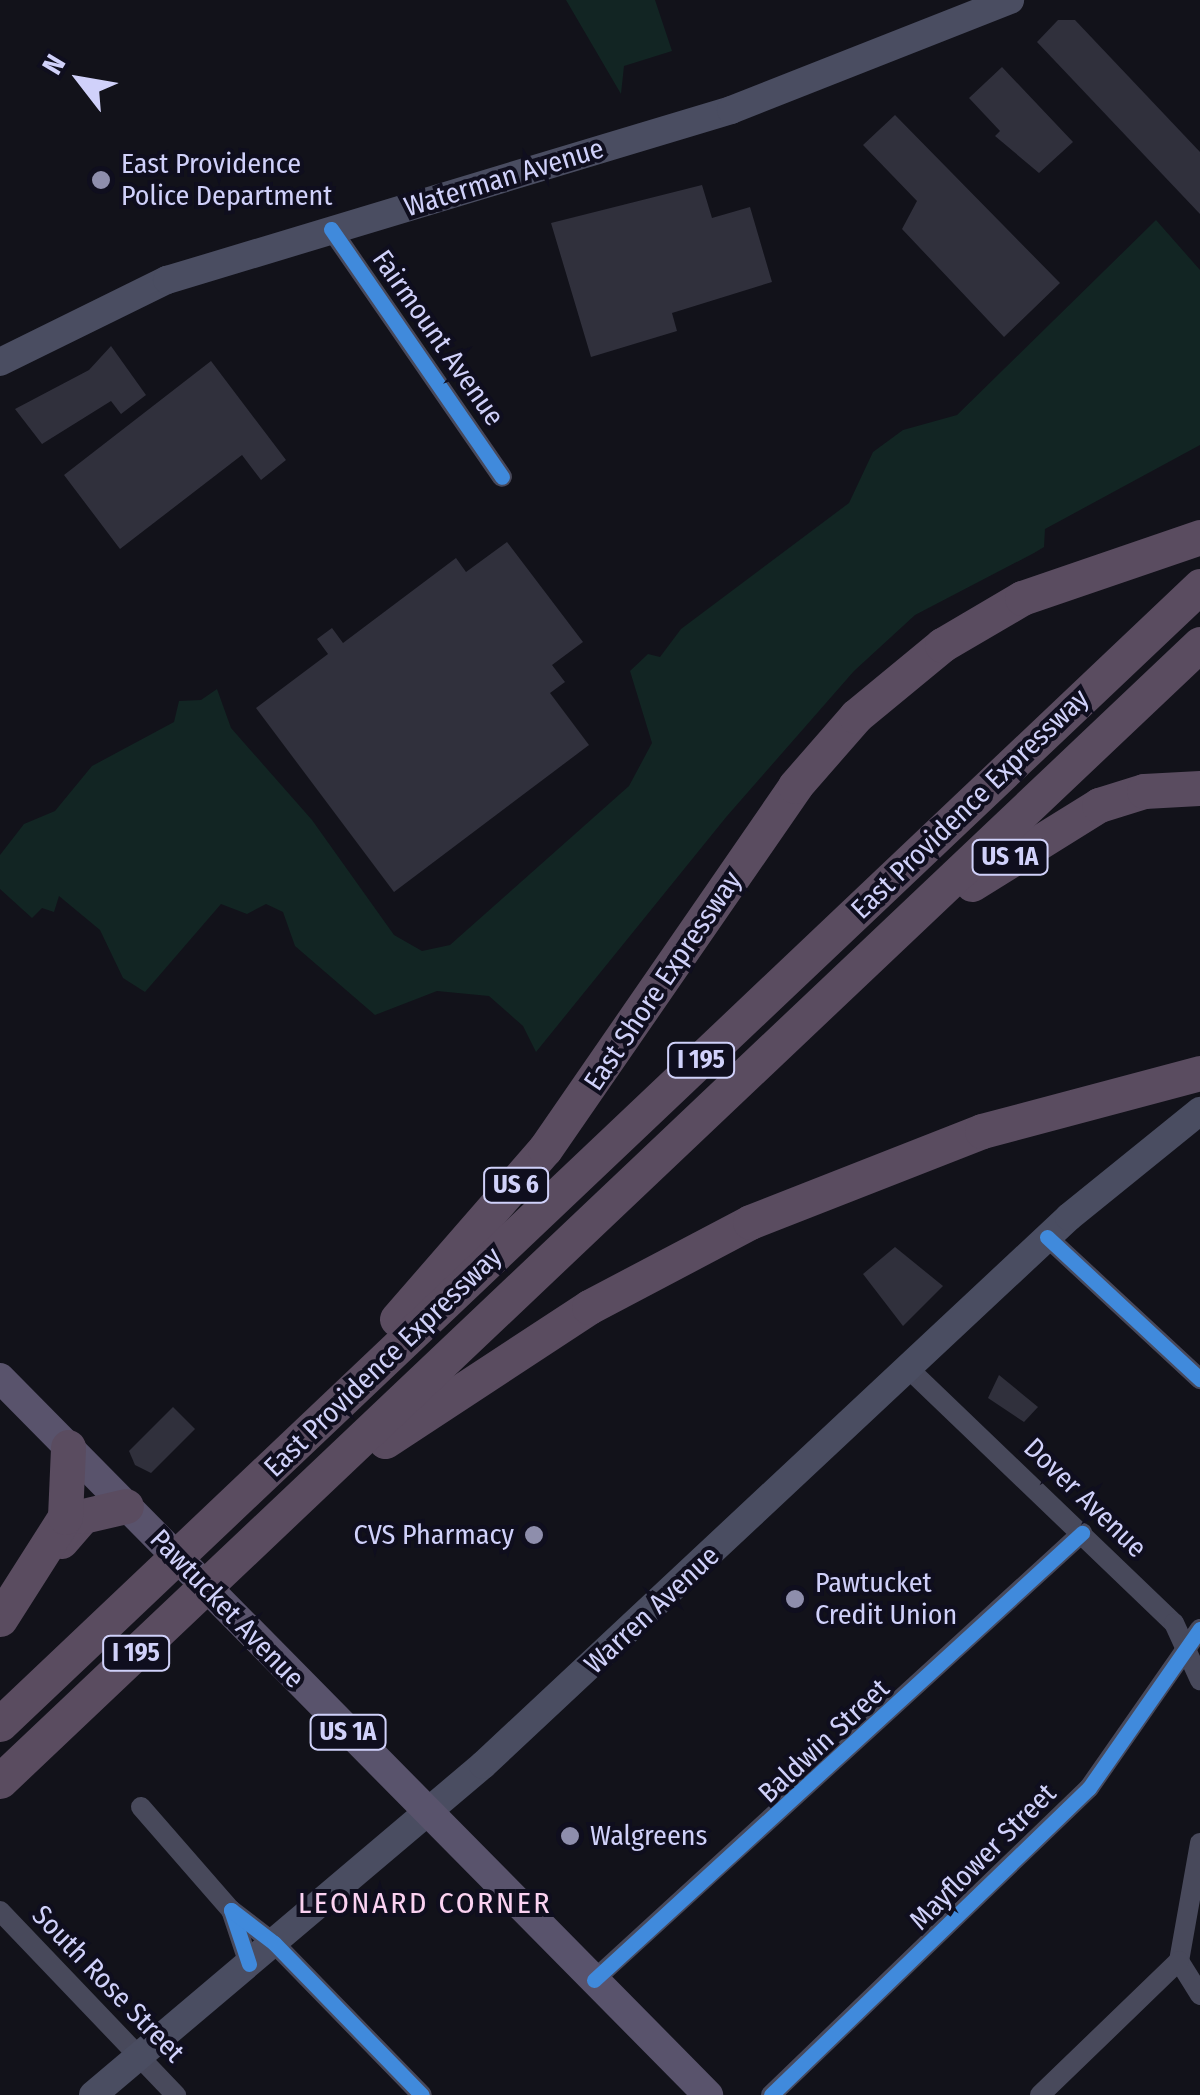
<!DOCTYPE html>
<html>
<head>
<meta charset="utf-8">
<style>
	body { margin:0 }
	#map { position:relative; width:1200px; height:2095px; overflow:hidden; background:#12121a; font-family:"Fira Sans Condensed",sans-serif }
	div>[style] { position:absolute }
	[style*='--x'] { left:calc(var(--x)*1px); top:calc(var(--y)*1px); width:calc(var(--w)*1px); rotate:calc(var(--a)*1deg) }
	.green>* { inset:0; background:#122523 }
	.building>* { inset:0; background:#30303c }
	.minor>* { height:20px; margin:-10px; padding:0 10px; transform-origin:10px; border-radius:10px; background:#48495b }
	.secondary>* { height:28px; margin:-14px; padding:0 14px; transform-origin:14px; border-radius:14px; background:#4a4d61 }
	.primary>* { height:30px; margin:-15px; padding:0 15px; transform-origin:15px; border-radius:15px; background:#59536c }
	.motorway>* { height:35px; margin:-17.5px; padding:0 17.5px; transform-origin:17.5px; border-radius:17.5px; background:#5a4c60 }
	.cycleway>* { height:15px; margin:-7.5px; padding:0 7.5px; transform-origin:7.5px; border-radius:7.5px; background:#408adc }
	.dots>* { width:28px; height:28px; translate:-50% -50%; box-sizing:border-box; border:5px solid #0f0e1e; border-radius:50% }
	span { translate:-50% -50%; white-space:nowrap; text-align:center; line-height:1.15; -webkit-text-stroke:8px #0f0e1e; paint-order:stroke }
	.shield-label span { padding:2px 8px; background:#0f0e1e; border:2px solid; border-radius:8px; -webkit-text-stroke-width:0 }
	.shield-label { font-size:25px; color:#d0d1fa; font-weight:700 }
	.poi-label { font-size:28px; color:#d0d1fa }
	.left { translate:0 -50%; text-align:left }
	.right { translate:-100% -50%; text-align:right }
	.street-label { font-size:28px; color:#d0d1fa }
	.neighbourhood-label { font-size:30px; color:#fbd2f1; letter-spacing:2.5px }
	.north { position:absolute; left:30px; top:30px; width:100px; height:100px; -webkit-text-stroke:8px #0f0e1e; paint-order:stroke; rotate:301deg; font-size:28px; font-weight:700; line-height:40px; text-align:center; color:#d0d1fa }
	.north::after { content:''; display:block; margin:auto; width:35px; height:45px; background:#d0d1fa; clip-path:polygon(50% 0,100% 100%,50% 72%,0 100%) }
</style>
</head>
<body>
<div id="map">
	<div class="green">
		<div style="clip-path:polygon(566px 0,655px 0,672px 51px,624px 66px,621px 94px)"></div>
		<div style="clip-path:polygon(1156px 220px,1200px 270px,1200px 445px,1045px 529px,1044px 547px,1034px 553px,915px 615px,854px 671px,727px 816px,536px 1052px,523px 1026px,489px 996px,437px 991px,375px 1015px,295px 946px,283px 912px,266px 904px,247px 914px,221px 904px,145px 992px,123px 978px,100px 930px,59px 896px,54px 912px,42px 908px,32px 918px,0 889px,0 855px,24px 824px,55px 811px,92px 766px,174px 722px,179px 701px,201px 700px,217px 689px,231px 728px,312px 820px,394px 935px,422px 951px,450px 945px,629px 786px,652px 743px,630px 671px,648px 654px,660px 657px,681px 629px,849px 503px,873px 452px,903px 430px,957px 415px)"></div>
	</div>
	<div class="building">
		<div style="clip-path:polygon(1058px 20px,1075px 20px,1200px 152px,1200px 214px,1037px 42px)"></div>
		<div style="clip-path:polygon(1002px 67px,1073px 142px,1039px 173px,995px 136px,1000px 131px,969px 98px)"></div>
		<div style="clip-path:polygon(895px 115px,1060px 283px,1004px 337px,902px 229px,917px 201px,863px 145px)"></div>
		<div style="clip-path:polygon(702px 185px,712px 218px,750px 207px,772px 282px,672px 313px,677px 331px,591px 357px,551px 223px)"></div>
		<div style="clip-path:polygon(111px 346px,146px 395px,121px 414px,111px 401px,42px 444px,15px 409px,89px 370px)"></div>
		<div style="clip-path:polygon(211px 361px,286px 460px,261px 480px,242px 455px,120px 549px,64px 475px)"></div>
		<div style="clip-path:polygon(507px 542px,583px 642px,552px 665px,565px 682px,550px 693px,589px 745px,394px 892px,256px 708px,328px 654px,317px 639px,332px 628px,343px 643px,456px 558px,466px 572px)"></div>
		<div style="clip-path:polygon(895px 1247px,943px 1286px,903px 1326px,863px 1274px)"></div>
		<div style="clip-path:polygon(999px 1375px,1038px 1407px,1024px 1422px,988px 1398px)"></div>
		<div style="clip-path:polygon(173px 1407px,195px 1429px,151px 1473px,135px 1465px,129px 1451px)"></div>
	</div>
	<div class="minor">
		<div style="--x:331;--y:229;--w:301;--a:55.4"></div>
		<div style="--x:1047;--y:1237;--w:209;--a:42.9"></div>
		<div style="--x:911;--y:1371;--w:364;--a:43.8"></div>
		<div style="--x:1174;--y:1623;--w:63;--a:65.5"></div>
		<div style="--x:141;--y:1807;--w:137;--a:48.9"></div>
		<div style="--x:1200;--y:1843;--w:120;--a:100.1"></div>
		<div style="--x:1179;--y:1961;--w:40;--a:58"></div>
		<div style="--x:0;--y:1911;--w:255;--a:46.3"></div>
		<div style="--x:249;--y:1964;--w:57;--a:-108.4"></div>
		<div style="--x:231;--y:1910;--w:54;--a:37.5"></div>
		<div style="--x:274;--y:1943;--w:212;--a:45.8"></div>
		<div style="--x:594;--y:1980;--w:662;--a:-42.49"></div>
		<div style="--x:771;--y:2095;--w:442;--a:-44"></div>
		<div style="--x:1089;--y:1788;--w:194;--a:-55.1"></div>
		<div style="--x:1040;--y:2095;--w:193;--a:-44"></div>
	</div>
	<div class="secondary">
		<div style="--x:0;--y:362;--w:186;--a:-26.2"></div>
		<div style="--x:167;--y:280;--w:589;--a:-16.77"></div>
		<div style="--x:731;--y:110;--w:300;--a:-21.5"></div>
		<div style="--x:93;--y:2095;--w:511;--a:-40.24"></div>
		<div style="--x:483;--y:1765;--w:802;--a:-43.08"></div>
		<div style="--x:1069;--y:1217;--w:169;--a:-39"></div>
	</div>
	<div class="primary">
		<div style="--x:0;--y:1378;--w:1008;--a:45.36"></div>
	</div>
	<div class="motorway">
		<div style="--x:972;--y:884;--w:150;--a:-31.9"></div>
		<div style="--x:1099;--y:805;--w:47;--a:-17.3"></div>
		<div style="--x:1144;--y:791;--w:56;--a:-3.1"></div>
		<div style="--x:397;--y:1319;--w:225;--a:-49"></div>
		<div style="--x:545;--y:1149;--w:441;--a:-55.4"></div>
		<div style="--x:795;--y:786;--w:93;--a:-48.9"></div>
		<div style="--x:856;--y:716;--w:112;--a:-39.5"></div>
		<div style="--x:942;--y:645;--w:93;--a:-30.4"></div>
		<div style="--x:1022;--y:598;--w:188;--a:-18.9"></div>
		<div style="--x:385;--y:1441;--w:244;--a:-33.3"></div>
		<div style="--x:589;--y:1307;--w:182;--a:-27.8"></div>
		<div style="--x:750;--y:1222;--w:249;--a:-21.4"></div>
		<div style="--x:982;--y:1131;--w:226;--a:-14.9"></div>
		<div style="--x:61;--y:1541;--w:33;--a:-49"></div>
		<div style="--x:83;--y:1516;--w:44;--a:-13.1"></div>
		<div style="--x:0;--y:1619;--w:121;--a:-57.5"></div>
		<div style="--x:65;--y:1517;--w:70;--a:-87.5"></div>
		<div style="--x:0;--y:1724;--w:1654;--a:-43.48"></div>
		<div style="--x:0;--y:1781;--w:1653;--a:-43.46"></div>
	</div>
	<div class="cycleway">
		<div style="--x:331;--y:229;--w:301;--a:55.4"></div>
		<div style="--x:1047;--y:1237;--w:209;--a:42.9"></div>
		<div style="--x:249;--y:1964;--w:57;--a:-108.4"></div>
		<div style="--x:231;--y:1910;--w:54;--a:37.5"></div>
		<div style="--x:274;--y:1943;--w:212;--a:45.8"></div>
		<div style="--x:594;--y:1980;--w:662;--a:-42.49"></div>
		<div style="--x:771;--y:2095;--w:442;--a:-44"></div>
		<div style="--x:1089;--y:1788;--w:194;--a:-55.1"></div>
	</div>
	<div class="dots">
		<div style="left:101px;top:180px;background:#8e8eac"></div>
		<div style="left:534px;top:1535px;background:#8e8eac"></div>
		<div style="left:795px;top:1599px;background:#8e8eac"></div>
		<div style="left:570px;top:1836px;background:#8e8eac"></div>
	</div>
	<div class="shield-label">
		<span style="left:1010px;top:857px">US 1A</span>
		<span style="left:701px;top:1060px">I 195</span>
		<span style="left:516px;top:1185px">US 6</span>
		<span style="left:136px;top:1653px">I 195</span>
		<span style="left:348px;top:1732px">US 1A</span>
	</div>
	<div class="poi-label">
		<span class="left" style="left:121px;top:180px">East Providence<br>Police Department</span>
		<span class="right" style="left:514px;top:1535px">CVS Pharmacy</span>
		<span class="left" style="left:815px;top:1599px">Pawtucket<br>Credit Union</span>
		<span class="left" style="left:590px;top:1836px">Walgreens</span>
	</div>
	<div class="street-label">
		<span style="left:504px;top:178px;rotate:-17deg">Waterman Avenue</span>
		<span style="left:438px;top:338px;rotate:55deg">Fairmount Avenue</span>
		<span style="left:970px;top:804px;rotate:-44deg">East Providence Expressway</span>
		<span style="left:663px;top:981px;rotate:-56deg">East Shore Expressway</span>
		<span style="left:383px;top:1362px;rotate:-44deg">East Providence Expressway</span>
		<span style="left:1085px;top:1498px;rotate:44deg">Dover Avenue</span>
		<span style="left:227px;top:1609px;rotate:46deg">Pawtucket Avenue</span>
		<span style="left:652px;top:1610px;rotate:-43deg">Warren Avenue</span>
		<span style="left:824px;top:1741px;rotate:-43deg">Baldwin Street</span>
		<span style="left:983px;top:1857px;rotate:-45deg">Mayflower Street</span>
		<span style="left:108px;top:1984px;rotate:46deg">South Rose Street</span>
	</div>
	<div class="neighbourhood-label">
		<span style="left:425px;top:1903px">LEONARD CORNER</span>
	</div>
	<div class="north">N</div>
</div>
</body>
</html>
